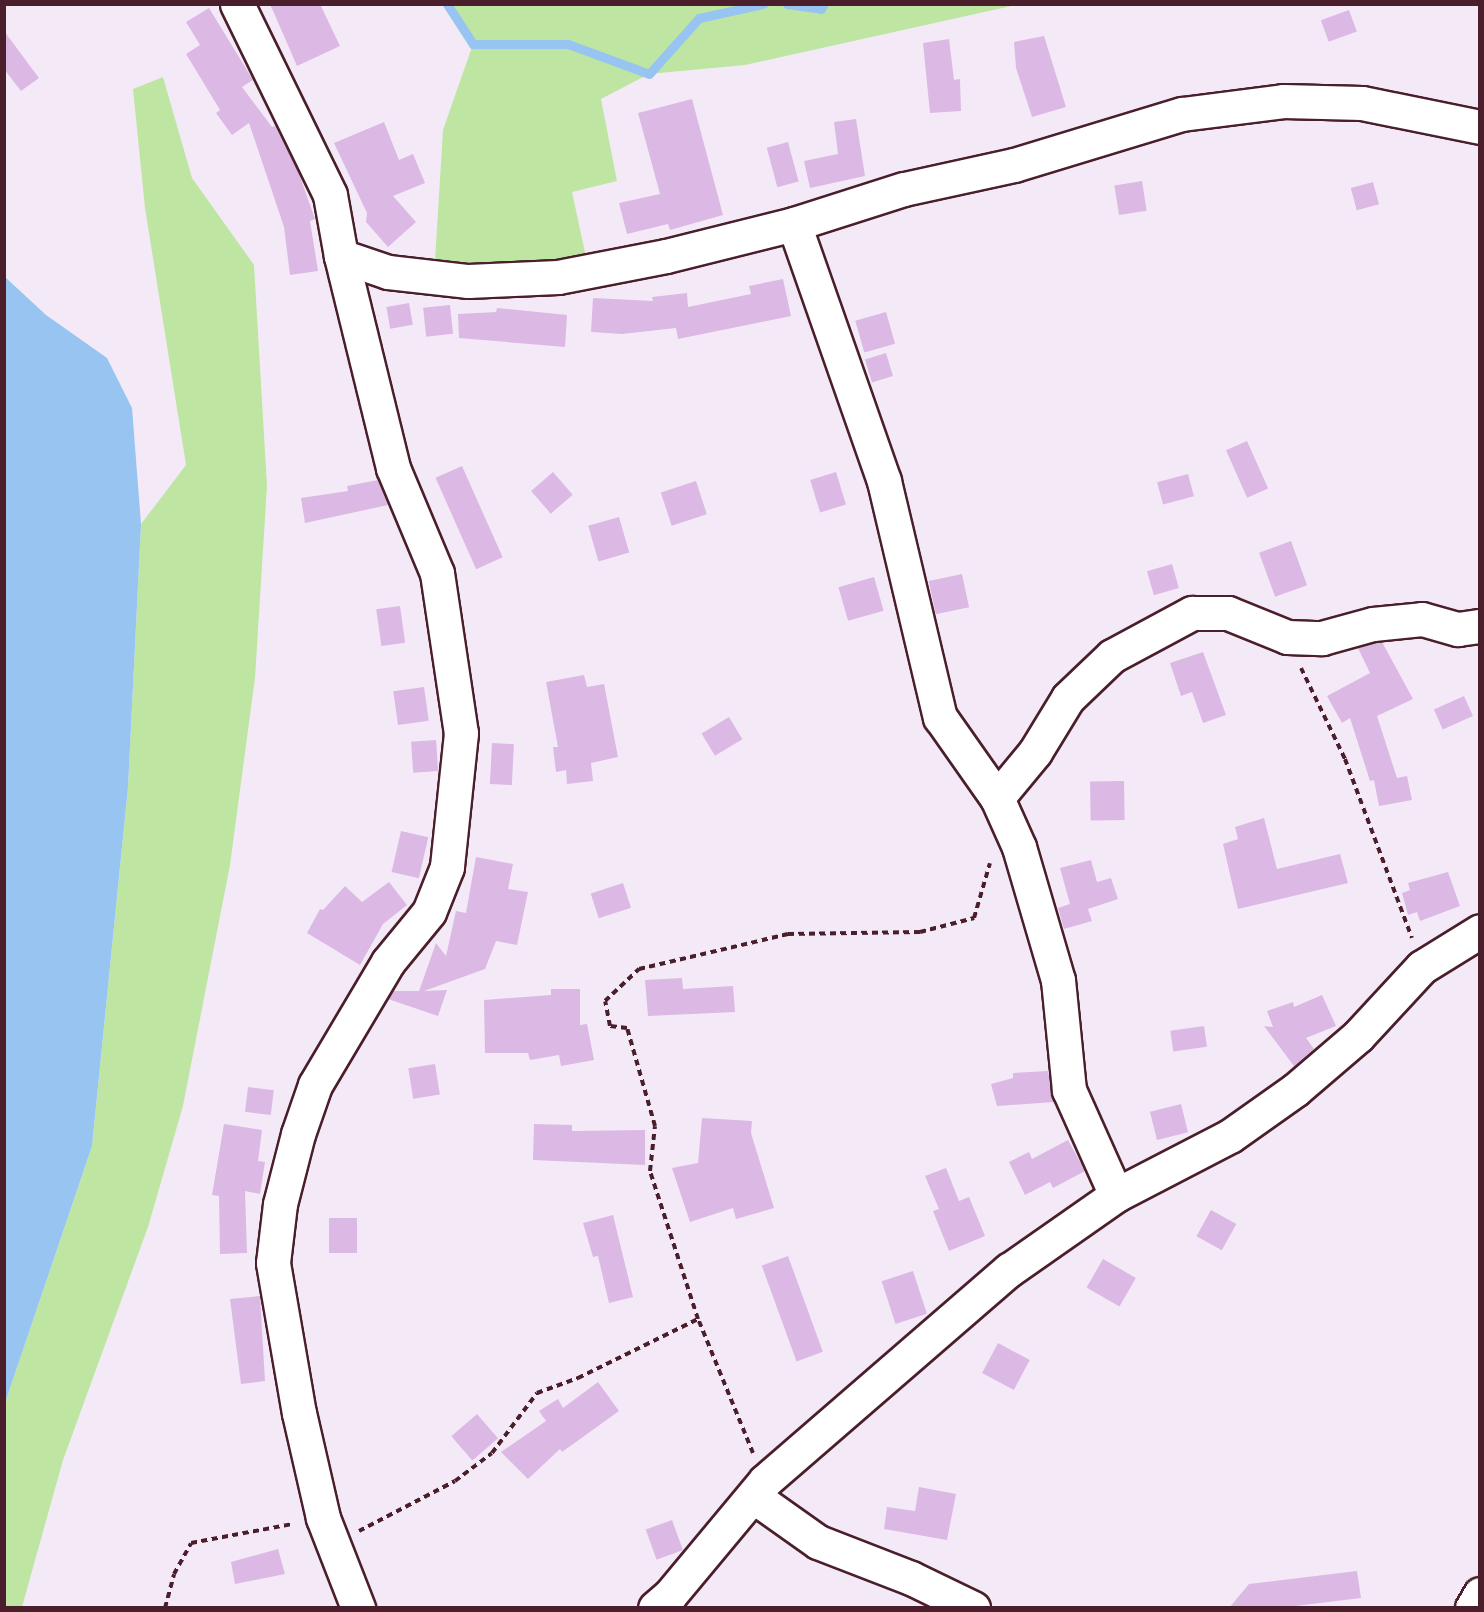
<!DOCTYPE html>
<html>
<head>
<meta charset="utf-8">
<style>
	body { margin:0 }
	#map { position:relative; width:1484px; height:1612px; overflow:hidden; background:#f4eaf7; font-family:Sriracha,sans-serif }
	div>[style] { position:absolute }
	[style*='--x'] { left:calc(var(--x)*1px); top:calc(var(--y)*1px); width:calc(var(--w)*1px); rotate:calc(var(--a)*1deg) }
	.green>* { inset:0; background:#bee6a2 }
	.water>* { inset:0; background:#97c4f1 }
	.stream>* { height:9px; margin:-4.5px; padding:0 4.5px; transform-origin:4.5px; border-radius:4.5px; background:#97c4f1 }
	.building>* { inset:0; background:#dbb9e4; transform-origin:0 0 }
	.path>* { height:4px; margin-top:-2px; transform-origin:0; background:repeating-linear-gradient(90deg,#4a1f2b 0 6px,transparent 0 10.5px) }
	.roads { filter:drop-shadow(2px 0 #4a1f2b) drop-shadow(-2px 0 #4a1f2b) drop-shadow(0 2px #4a1f2b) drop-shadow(0 -2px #4a1f2b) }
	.minor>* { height:33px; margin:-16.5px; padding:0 16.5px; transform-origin:16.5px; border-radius:16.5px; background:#fff }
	span { translate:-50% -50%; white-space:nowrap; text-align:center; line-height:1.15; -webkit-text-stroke:4.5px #fff; paint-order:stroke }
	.frame { position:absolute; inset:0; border:6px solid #4a1f2b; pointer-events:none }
</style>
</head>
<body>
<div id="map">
	<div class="green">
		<div style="clip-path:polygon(447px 5px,1016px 5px,745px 65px,649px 74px,601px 99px,617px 181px,572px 192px,589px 271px,434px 277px,443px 130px,473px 44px)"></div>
		<div style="clip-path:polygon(163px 77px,192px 178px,254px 265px,267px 486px,255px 678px,230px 865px,183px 1106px,148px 1227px,63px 1460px,22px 1607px,5px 1608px,5px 1403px,92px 1146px,128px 787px,141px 524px,186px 465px,145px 208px,133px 89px)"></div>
	</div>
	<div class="water">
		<div style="clip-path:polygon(5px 277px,46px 315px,107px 358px,132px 408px,141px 524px,128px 787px,92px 1146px,5px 1403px)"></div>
	</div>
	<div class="stream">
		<div style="--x:447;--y:4;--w:48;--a:57"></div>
		<div style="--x:473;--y:44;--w:95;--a:0"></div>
		<div style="--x:568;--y:44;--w:86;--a:20.3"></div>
		<div style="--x:649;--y:74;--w:75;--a:-48.2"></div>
		<div style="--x:699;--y:18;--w:66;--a:-12.3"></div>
		<div style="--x:787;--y:4;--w:34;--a:8"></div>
		<div style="--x:821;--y:9;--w:6;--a:-59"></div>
	</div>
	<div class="building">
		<div style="clip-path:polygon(270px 4px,320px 4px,340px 46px,297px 66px)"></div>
		<div style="clip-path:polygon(209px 8px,253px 80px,242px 87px,272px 127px,275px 126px,298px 171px,315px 219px,310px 221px,318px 271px,290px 275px,284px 227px,249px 123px,232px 135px,216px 113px,220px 110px,186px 54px,200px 45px,186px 22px)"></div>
		<div style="left:1349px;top:10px;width:23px;height:30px;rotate:70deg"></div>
		<div style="clip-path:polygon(4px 31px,39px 78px,21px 91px,4px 69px)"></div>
		<div style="clip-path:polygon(1044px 36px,1066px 107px,1032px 117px,1016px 68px,1014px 42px)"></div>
		<div style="clip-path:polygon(949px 39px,954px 80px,960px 79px,961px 111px,930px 113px,923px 43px)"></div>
		<div style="clip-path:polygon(692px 99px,723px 215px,670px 230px,668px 224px,627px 234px,619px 203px,660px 194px,638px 113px)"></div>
		<div style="clip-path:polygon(856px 119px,865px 176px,810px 188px,804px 161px,838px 154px,834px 122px)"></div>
		<div style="clip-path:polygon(384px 122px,399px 160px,413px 154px,425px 183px,393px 196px,416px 222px,388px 247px,366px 222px,367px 213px,334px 143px)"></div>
		<div style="left:788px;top:142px;width:41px;height:22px;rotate:75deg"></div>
		<div style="left:1142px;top:181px;width:30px;height:28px;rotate:81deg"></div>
		<div style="left:1373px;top:182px;width:23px;height:23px;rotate:75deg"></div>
		<div style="clip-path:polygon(783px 279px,791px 316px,678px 339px,676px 328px,622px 334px,591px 332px,593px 298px,653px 301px,652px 297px,687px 293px,688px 307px,751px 294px,749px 286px)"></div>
		<div style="left:409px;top:303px;width:22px;height:23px;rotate:80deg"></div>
		<div style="left:450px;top:305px;width:29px;height:27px;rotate:84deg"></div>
		<div style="clip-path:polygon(497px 308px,567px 315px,565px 347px,459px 338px,458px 314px,496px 312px)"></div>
		<div style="left:886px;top:312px;width:33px;height:32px;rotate:74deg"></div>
		<div style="left:886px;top:353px;width:24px;height:22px;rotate:73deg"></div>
		<div style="left:1247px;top:441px;width:52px;height:23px;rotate:66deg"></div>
		<div style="left:462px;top:466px;width:100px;height:29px;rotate:66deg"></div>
		<div style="left:553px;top:472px;width:30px;height:29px;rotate:49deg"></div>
		<div style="left:836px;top:472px;width:34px;height:27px;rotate:73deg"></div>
		<div style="left:1188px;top:474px;width:23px;height:32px;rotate:75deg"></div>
		<div style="clip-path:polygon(378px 480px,388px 505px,305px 523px,301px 498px,348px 491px,347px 486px)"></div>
		<div style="left:696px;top:481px;width:35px;height:37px;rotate:72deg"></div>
		<div style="left:619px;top:517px;width:37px;height:32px;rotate:74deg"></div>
		<div style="left:1291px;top:541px;width:47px;height:34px;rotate:70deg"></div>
		<div style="left:1172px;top:564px;width:25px;height:26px;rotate:74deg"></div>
		<div style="left:962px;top:574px;width:34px;height:34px;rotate:78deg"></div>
		<div style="left:874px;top:577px;width:35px;height:37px;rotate:74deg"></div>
		<div style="left:400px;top:606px;width:37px;height:24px;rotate:82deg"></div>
		<div style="clip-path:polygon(1376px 642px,1382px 642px,1413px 699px,1377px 716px,1397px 778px,1407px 776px,1412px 800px,1379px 806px,1374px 780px,1370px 781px,1350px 718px,1342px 723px,1327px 696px,1370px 673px,1358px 648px)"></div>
		<div style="clip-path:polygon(1203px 652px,1226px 715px,1203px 723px,1192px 692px,1181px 696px,1170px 663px)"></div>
		<div style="clip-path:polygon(584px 675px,587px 687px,604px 684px,618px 757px,591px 763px,593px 781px,567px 784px,566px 770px,556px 772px,553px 747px,558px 747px,546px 682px)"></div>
		<div style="left:424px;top:687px;width:34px;height:31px;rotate:82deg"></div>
		<div style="left:1464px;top:696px;width:22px;height:33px;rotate:66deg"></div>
		<div style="left:729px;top:717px;width:26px;height:32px;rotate:59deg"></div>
		<div style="left:436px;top:740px;width:31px;height:25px;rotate:86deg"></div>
		<div style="left:492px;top:743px;width:22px;height:41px;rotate:3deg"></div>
		<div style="left:1124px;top:781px;width:39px;height:34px;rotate:89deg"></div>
		<div style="clip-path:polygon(1264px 818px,1277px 869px,1340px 854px,1348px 883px,1238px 909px,1223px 844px,1238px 839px,1235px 827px)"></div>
		<div style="left:401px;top:831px;width:28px;height:42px;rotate:13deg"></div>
		<div style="clip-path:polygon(476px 857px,513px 864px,508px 889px,528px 892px,517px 945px,496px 941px,485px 969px,424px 991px,447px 990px,438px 1016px,388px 999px,393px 991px,419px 991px,436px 943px,446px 956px,456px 911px,466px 913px)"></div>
		<div style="clip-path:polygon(1091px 860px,1097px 882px,1111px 878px,1118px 899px,1088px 909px,1092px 921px,1064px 929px,1058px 908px,1070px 904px,1060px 868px)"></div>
		<div style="clip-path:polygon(1448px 872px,1460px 906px,1420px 921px,1417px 912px,1408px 915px,1402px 893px,1410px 890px,1408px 883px)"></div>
		<div style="clip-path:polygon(389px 882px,407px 905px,383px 924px,360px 965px,307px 933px,320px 909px,323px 910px,345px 886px,362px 902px)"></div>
		<div style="left:623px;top:883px;width:26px;height:34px;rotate:72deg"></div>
		<div style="clip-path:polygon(682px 978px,683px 989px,733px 986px,735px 1012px,648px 1016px,645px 980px)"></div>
		<div style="clip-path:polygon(551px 989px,580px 989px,580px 1025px,587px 1024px,594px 1060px,561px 1066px,559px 1055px,530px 1060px,528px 1053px,485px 1053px,484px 1000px,551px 995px)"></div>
		<div style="clip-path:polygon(1322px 995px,1336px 1026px,1306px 1038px,1314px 1049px,1294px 1066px,1264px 1026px,1273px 1027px,1267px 1011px,1293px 1002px,1294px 1007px)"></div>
		<div style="left:1204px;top:1026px;width:21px;height:34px;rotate:82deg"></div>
		<div style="left:435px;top:1064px;width:31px;height:27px;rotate:81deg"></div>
		<div style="clip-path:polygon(1048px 1071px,1054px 1102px,997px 1106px,991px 1084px,1013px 1078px,1013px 1073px)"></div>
		<div style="left:248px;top:1087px;width:26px;height:25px;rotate:7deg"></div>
		<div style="left:1181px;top:1104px;width:29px;height:32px;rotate:76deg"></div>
		<div style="clip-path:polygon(702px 1118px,752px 1121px,751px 1133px,774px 1208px,736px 1219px,733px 1208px,690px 1222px,672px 1168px,698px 1163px)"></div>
		<div style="clip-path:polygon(224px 1124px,262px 1130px,258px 1161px,265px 1162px,260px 1194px,245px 1191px,247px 1253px,220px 1254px,219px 1196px,212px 1195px)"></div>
		<div style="clip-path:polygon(534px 1124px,572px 1125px,572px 1131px,645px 1130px,645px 1165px,533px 1160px)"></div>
		<div style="clip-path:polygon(1068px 1140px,1085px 1171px,1053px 1188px,1050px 1182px,1025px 1195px,1009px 1162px,1029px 1152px,1032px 1159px)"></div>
		<div style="clip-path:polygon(946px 1168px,959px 1201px,969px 1197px,985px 1236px,949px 1251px,933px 1211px,939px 1209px,925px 1176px)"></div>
		<div style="left:1211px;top:1210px;width:29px;height:30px;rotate:29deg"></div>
		<div style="clip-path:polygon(613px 1215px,633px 1297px,609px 1303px,598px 1256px,593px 1257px,583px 1223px)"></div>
		<div style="left:329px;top:1218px;width:28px;height:35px"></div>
		<div style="left:788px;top:1256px;width:102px;height:28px;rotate:70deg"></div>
		<div style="left:1103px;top:1259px;width:38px;height:33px;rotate:30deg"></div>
		<div style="left:913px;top:1271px;width:45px;height:33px;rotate:72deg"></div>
		<div style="clip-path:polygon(260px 1296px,265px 1381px,241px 1384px,230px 1299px)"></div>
		<div style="left:998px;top:1343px;width:36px;height:34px;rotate:28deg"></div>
		<div style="clip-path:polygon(598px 1382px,619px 1411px,562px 1452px,560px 1449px,528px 1479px,501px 1452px,546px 1421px,539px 1411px,558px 1399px,563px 1408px)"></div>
		<div style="left:477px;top:1414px;width:32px;height:34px;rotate:49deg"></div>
		<div style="clip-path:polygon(919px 1487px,956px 1494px,947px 1540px,884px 1529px,887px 1507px,915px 1511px)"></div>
		<div style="left:672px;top:1520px;width:32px;height:28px;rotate:70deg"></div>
		<div style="clip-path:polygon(278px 1549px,285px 1574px,235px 1584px,231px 1562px)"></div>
		<div style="clip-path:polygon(1357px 1571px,1361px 1598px,1279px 1608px,1229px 1608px,1249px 1584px)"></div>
	</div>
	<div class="path">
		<div style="--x:1301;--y:668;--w:101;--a:64.2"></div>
		<div style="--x:1345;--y:759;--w:191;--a:69.5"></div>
		<div style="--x:753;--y:1453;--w:145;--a:-112.3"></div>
		<div style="--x:698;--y:1319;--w:156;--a:-108"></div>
		<div style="--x:650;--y:1171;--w:45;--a:-83.7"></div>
		<div style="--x:655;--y:1126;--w:102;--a:-105.9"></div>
		<div style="--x:627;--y:1028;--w:17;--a:-173"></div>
		<div style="--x:610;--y:1026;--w:25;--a:-101"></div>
		<div style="--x:605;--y:1001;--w:47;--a:-43.3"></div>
		<div style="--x:639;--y:969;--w:153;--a:-13.2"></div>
		<div style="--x:788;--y:934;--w:132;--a:-0.9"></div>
		<div style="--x:920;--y:932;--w:56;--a:-14.5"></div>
		<div style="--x:974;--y:918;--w:57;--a:-73.8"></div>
		<div style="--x:359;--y:1531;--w:108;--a:-27.5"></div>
		<div style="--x:455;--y:1481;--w:46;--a:-37.1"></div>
		<div style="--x:492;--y:1453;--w:75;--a:-53.1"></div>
		<div style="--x:537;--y:1393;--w:44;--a:-20.1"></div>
		<div style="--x:578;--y:1378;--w:134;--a:-26.2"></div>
		<div style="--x:165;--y:1608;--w:35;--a:-75"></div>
		<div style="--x:174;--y:1574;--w:35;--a:-61"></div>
		<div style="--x:191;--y:1543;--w:104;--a:-10.6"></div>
	</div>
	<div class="roads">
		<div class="minor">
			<div style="--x:237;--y:4;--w:212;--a:64"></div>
			<div style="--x:330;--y:195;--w:62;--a:79.8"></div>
			<div style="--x:341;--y:256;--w:50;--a:18.8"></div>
			<div style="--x:388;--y:272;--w:81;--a:6.4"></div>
			<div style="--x:468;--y:281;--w:90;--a:-2.5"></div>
			<div style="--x:558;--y:277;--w:110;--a:-11"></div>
			<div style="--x:666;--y:256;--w:132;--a:-14"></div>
			<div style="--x:794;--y:224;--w:115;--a:-17.7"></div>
			<div style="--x:904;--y:189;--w:113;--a:-12.3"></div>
			<div style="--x:1014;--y:165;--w:176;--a:-16.9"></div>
			<div style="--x:1182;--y:114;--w:102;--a:-7.3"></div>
			<div style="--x:1283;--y:101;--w:79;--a:1.5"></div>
			<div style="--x:1362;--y:103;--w:120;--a:11.5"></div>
			<div style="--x:794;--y:224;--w:272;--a:70.7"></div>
			<div style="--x:884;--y:481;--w:243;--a:76.7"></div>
			<div style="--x:940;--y:717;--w:99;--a:54.9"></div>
			<div style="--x:997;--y:798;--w:54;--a:65.8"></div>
			<div style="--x:1019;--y:847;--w:139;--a:73.7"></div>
			<div style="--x:1058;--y:980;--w:111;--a:84.3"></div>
			<div style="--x:1069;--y:1090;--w:115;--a:65.9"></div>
			<div style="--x:341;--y:256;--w:218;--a:76.2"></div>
			<div style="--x:393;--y:468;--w:114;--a:67.3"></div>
			<div style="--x:437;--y:573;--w:162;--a:81.5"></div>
			<div style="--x:461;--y:733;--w:135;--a:96"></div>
			<div style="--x:447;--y:867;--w:48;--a:111.8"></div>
			<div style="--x:429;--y:912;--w:65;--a:129.4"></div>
			<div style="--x:388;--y:962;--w:143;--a:120.7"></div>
			<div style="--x:315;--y:1085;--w:52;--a:109.1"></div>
			<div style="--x:298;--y:1134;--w:72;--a:104.4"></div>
			<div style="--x:280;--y:1204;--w:59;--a:96.8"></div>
			<div style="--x:273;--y:1263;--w:152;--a:80.2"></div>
			<div style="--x:299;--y:1413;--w:108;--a:77.1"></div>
			<div style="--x:323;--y:1518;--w:97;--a:68.7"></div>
			<div style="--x:997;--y:798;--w:60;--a:-50.4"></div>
			<div style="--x:1035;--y:752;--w:63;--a:-58.6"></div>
			<div style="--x:1068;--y:698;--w:61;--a:-43.7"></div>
			<div style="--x:1112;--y:656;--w:91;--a:-28.3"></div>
			<div style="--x:1192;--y:613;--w:36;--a:0"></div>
			<div style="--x:1228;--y:613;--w:64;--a:22.1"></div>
			<div style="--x:1287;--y:637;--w:35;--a:2"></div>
			<div style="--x:1322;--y:638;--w:53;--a:-15.4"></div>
			<div style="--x:1373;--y:624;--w:49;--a:-5.8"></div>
			<div style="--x:1422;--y:619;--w:37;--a:16"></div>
			<div style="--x:1458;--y:629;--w:22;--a:-8"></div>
			<div style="--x:753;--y:1496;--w:80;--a:35.3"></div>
			<div style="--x:818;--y:1542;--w:100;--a:21.2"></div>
			<div style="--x:911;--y:1578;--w:69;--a:25.8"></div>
			<div style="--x:655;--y:1608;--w:20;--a:-41"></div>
			<div style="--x:670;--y:1595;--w:148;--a:-50.2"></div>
			<div style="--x:765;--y:1481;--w:323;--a:-40.9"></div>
			<div style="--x:1009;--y:1270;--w:131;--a:-35"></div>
			<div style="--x:1116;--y:1195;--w:128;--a:-27.4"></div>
			<div style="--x:1230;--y:1136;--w:80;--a:-35.3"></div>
			<div style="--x:1295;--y:1090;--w:83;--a:-40.6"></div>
			<div style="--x:1358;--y:1036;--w:94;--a:-47.2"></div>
			<div style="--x:1422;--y:967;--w:68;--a:-31.8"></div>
			<div style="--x:1472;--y:1608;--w:16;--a:-60"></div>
		</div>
	</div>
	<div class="frame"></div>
</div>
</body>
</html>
